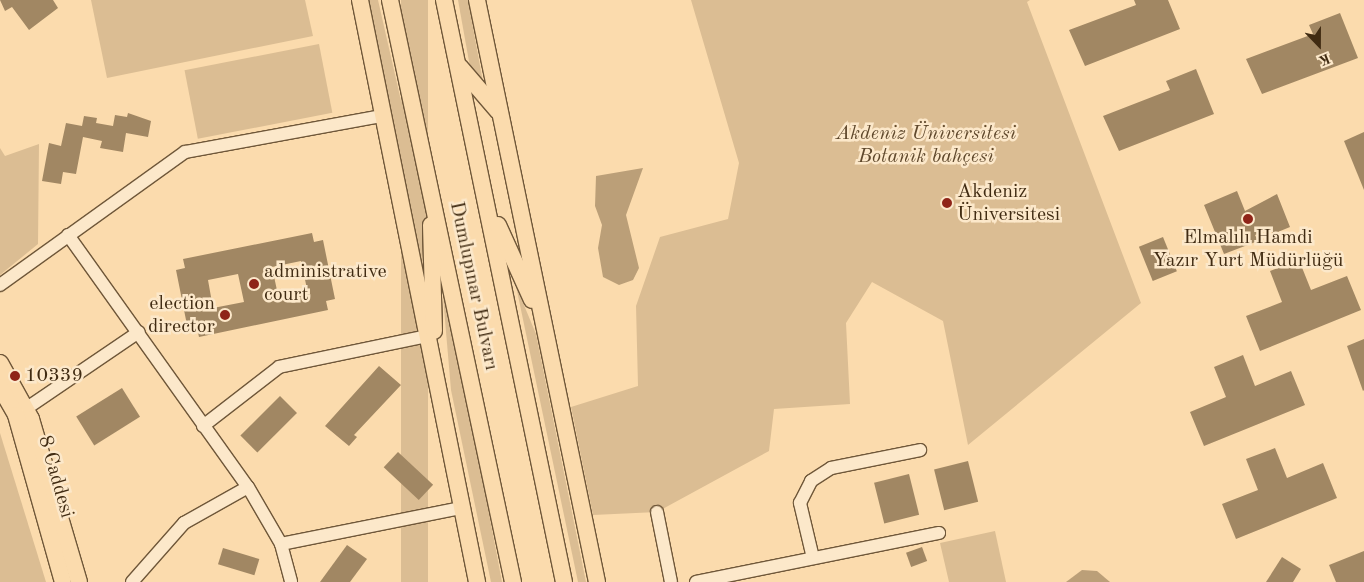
<!DOCTYPE html>
<html>
<head>
<meta charset="utf-8">
<style>
	body { margin:0 }
	#map { position:relative; width:1364px; height:582px; overflow:hidden; background:#fbdbad; font-family:"Old Standard TT",serif }
	div>[style] { position:absolute }
	[style*='--x'] { left:calc(var(--x)*1px); top:calc(var(--y)*1px); width:calc(var(--w)*1px); rotate:calc(var(--a)*1deg) }
	.green>* { inset:0; background:#dbbd93; transform-origin:0 0 }
	.water>* { inset:0; background:#bb9f78 }
	.building>* { inset:0; background:#a18763; transform-origin:0 0 }
	.roads { filter:drop-shadow(1px 0 #6f5739) drop-shadow(-1px 0 #6f5739) drop-shadow(0 1px #6f5739) drop-shadow(0 -1px #6f5739) }
	.minor>* { height:12px; margin:-6px; padding:0 6px; transform-origin:6px; border-radius:6px; background:#fce8ca }
	.major>* { height:16px; margin:-8px; padding:0 8px; transform-origin:8px; border-radius:8px; background:#fbdbad }
	.dots>* { width:14px; height:14px; translate:-50% -50%; box-sizing:border-box; border:2px solid #fce8ca; border-radius:50% }
	span { translate:-50% -50%; white-space:nowrap; text-align:center; line-height:1.15; -webkit-text-stroke:5px #fce8ca; paint-order:stroke }
	.park-label { font-size:20px; color:#5f482c; font-style:italic }
	.poi-label { font-size:20px; color:#402b12 }
	.left { translate:0 -50%; text-align:left }
	.right { translate:-100% -50%; text-align:right }
	.street-label { font-size:20px; color:#402b12 }
	.north { position:absolute; left:1294px; top:20px; width:50px; height:50px; -webkit-text-stroke:4px #fce8ca; paint-order:stroke; rotate:158deg; font-size:14px; font-weight:700; line-height:20px; text-align:center; color:#402b12 }
	.north::after { content:''; display:block; margin:auto; width:18px; height:22px; background:#402b12; clip-path:polygon(50% 0,100% 100%,50% 72%,0 100%) }
</style>
</head>
<body>
<div id="map">
	<div class="green">
		<div style="clip-path:polygon(91px 0,305px 0,313px 36px,107px 78px)"></div>
		<div style="clip-path:polygon(367px 0,378px 0,425px 206px,428px 282px)"></div>
		<div style="left:401px;top:0;width:27px;height:595px"></div>
		<div style="clip-path:polygon(458px 0,468px 0,483px 82px,470px 67px)"></div>
		<div style="clip-path:polygon(691px 0,1030px 0,1027px 2px,1141px 303px,968px 445px,943px 321px,872px 282px,846px 323px,850px 404px,774px 409px,769px 451px,657px 512px,593px 515px,571px 407px,638px 386px,636px 306px,660px 237px,728px 219px,739px 163px)"></div>
		<div style="left:319px;top:44px;width:70px;height:137px;rotate:79deg"></div>
		<div style="clip-path:polygon(39px 144px,38px 244px,0 275px,0 148px,5px 156px)"></div>
		<div style="clip-path:polygon(440px 262px,471px 419px,502px 582px,491px 582px,451px 390px)"></div>
		<div style="clip-path:polygon(516px 286px,536px 334px,586px 582px,578px 582px)"></div>
		<div style="clip-path:polygon(0 433px,46px 582px,0 582px)"></div>
		<div style="clip-path:polygon(995px 531px,1006px 582px,949px 582px,940px 543px)"></div>
	</div>
	<div class="water">
		<div style="clip-path:polygon(643px 168px,626px 215px,639px 268px,633px 280px,619px 285px,603px 277px,598px 248px,602px 225px,595px 206px,596px 176px)"></div>
		<div style="clip-path:polygon(1082px 570px,1097px 571px,1110px 582px,1066px 582px)"></div>
	</div>
	<div class="building">
		<div style="clip-path:polygon(0 0,53px 0,58px 8px,29px 30px,12px 7px,5px 11px)"></div>
		<div style="clip-path:polygon(1134px 0,1168px 0,1180px 29px,1085px 66px,1069px 30px,1136px 5px)"></div>
		<div style="clip-path:polygon(1340px 13px,1358px 58px,1262px 94px,1246px 59px,1313px 34px,1309px 25px)"></div>
		<div style="clip-path:polygon(1196px 69px,1214px 114px,1119px 151px,1103px 116px,1170px 90px,1166px 81px)"></div>
		<div style="clip-path:polygon(128px 113px,151px 121px,148px 137px,126px 133px,123px 152px,100px 148px,102px 141px,83px 137px,76px 174px,63px 172px,61px 184px,42px 181px,49px 143px,61px 146px,66px 123px,82px 126px,84px 116px,97px 118px,96px 123px,113px 126px,115px 115px,127px 117px)"></div>
		<div style="clip-path:polygon(1364px 132px,1364px 190px,1344px 141px)"></div>
		<div style="clip-path:polygon(1237px 191px,1245px 211px,1277px 194px,1290px 227px,1273px 234px,1270px 229px,1255px 235px,1258px 241px,1224px 254px,1204px 205px)"></div>
		<div style="clip-path:polygon(evenodd,312px 233px,314px 242px,323px 240px,335px 299px,326px 301px,328px 310px,199px 337px,197px 328px,188px 330px,176px 270px,185px 268px,183px 259px,312px 233px,301px 261px,307px 289px,278px 295px,272px 267px,301px 261px,312px 233px,238px 274px,244px 302px,213px 308px,208px 280px,238px 274px)"></div>
		<div style="left:1163px;top:237px;width:37px;height:26px;rotate:68deg"></div>
		<div style="clip-path:polygon(1299px 260px,1311px 290px,1347px 276px,1361px 310px,1260px 351px,1246px 316px,1282px 302px,1270px 271px)"></div>
		<div style="clip-path:polygon(1364px 339px,1364px 390px,1363px 391px,1347px 346px)"></div>
		<div style="clip-path:polygon(1243px 355px,1255px 386px,1291px 371px,1305px 405px,1204px 446px,1190px 412px,1226px 397px,1214px 367px)"></div>
		<div style="clip-path:polygon(379px 366px,401px 385px,354px 435px,357px 437px,349px 446px,325px 426px)"></div>
		<div style="left:122px;top:388px;width:34px;height:54px;rotate:58deg"></div>
		<div style="left:280px;top:396px;width:24px;height:56px;rotate:45deg"></div>
		<div style="clip-path:polygon(1275px 448px,1287px 478px,1323px 463px,1337px 498px,1236px 539px,1222px 504px,1258px 490px,1246px 459px)"></div>
		<div style="left:398px;top:452px;width:48px;height:21px;rotate:43deg"></div>
		<div style="left:968px;top:461px;width:42px;height:35px;rotate:76deg"></div>
		<div style="left:909px;top:474px;width:42px;height:36px;rotate:76deg"></div>
		<div style="clip-path:polygon(347px 545px,367px 559px,350px 582px,320px 582px)"></div>
		<div style="left:922px;top:547px;width:15px;height:17px;rotate:70deg"></div>
		<div style="left:223px;top:548px;width:38px;height:17px;rotate:17deg"></div>
		<div style="clip-path:polygon(1364px 551px,1364px 582px,1336px 582px,1329px 565px)"></div>
		<div style="clip-path:polygon(1282px 557px,1301px 569px,1293px 582px,1266px 582px)"></div>
	</div>
	<div class="roads">
		<div class="minor">
			<div style="--x:68;--y:235;--w:310;--a:54.5"></div>
			<div style="--x:248;--y:487;--w:66;--a:59.9"></div>
			<div style="--x:281;--y:544;--w:39;--a:75"></div>
			<div style="--x:0;--y:285;--w:228;--a:-35.7"></div>
			<div style="--x:185;--y:152;--w:200;--a:-10.4"></div>
			<div style="--x:27;--y:408;--w:135;--a:-34.2"></div>
			<div style="--x:203;--y:426;--w:96;--a:-37.8"></div>
			<div style="--x:279;--y:367;--w:151;--a:-11.8"></div>
			<div style="--x:657;--y:512;--w:71;--a:78.7"></div>
			<div style="--x:281;--y:544;--w:184;--a:-11.3"></div>
			<div style="--x:813;--y:558;--w:57;--a:-103.3"></div>
			<div style="--x:800;--y:503;--w:25;--a:-63"></div>
			<div style="--x:811;--y:481;--w:24;--a:-33"></div>
			<div style="--x:831;--y:468;--w:91;--a:-11.4"></div>
			<div style="--x:132;--y:582;--w:79;--a:-48.6"></div>
			<div style="--x:184;--y:523;--w:73;--a:-29.4"></div>
			<div style="--x:696;--y:582;--w:248;--a:-11.4"></div>
		</div>
		<div class="major">
			<div style="--x:360;--y:0;--w:594;--a:78.63"></div>
			<div style="--x:390;--y:0;--w:595;--a:78.07"></div>
			<div style="--x:444;--y:0;--w:594;--a:78.35"></div>
			<div style="--x:477;--y:0;--w:594;--a:78.35"></div>
			<div style="--x:460;--y:67;--w:58;--a:49.2"></div>
			<div style="--x:431;--y:225;--w:106;--a:88.4"></div>
			<div style="--x:498;--y:225;--w:82;--a:65.6"></div>
			<div style="--x:0;--y:363;--w:64;--a:61"></div>
			<div style="--x:31;--y:419;--w:170;--a:73.6"></div>
			<div style="--x:0;--y:387;--w:32;--a:60"></div>
			<div style="--x:16;--y:415;--w:173;--a:74.3"></div>
		</div>
	</div>
	<div class="dots">
		<div style="left:947px;top:203px;background:#8f2418"></div>
		<div style="left:1248px;top:219px;background:#8f2418"></div>
		<div style="left:254px;top:284px;background:#8f2418"></div>
		<div style="left:225px;top:315px;background:#8f2418"></div>
		<div style="left:15px;top:376px;background:#8f2418"></div>
	</div>
	<div class="park-label">
		<span style="left:926px;top:146px">Akdeniz Üniversitesi<br>Botanik bahçesi</span>
	</div>
	<div class="poi-label">
		<span class="left" style="left:957px;top:204px">Akdeniz<br>Üniversitesi</span>
		<span style="left:1248px;top:250px">Elmalılı Hamdi<br>Yazır Yurt Müdürlüğü</span>
		<span class="left" style="left:264px;top:284px">administrative<br>court</span>
		<span class="right" style="left:215px;top:316px">election<br>director</span>
		<span class="left" style="left:25px;top:376px">10339</span>
	</div>
	<div class="street-label">
		<span style="left:473px;top:286px;rotate:78deg">Dumlupınar Bulvarı</span>
		<span style="left:55px;top:477px;rotate:74deg">8 Caddesi</span>
	</div>
	<div class="north">K</div>
</div>
</body>
</html>
